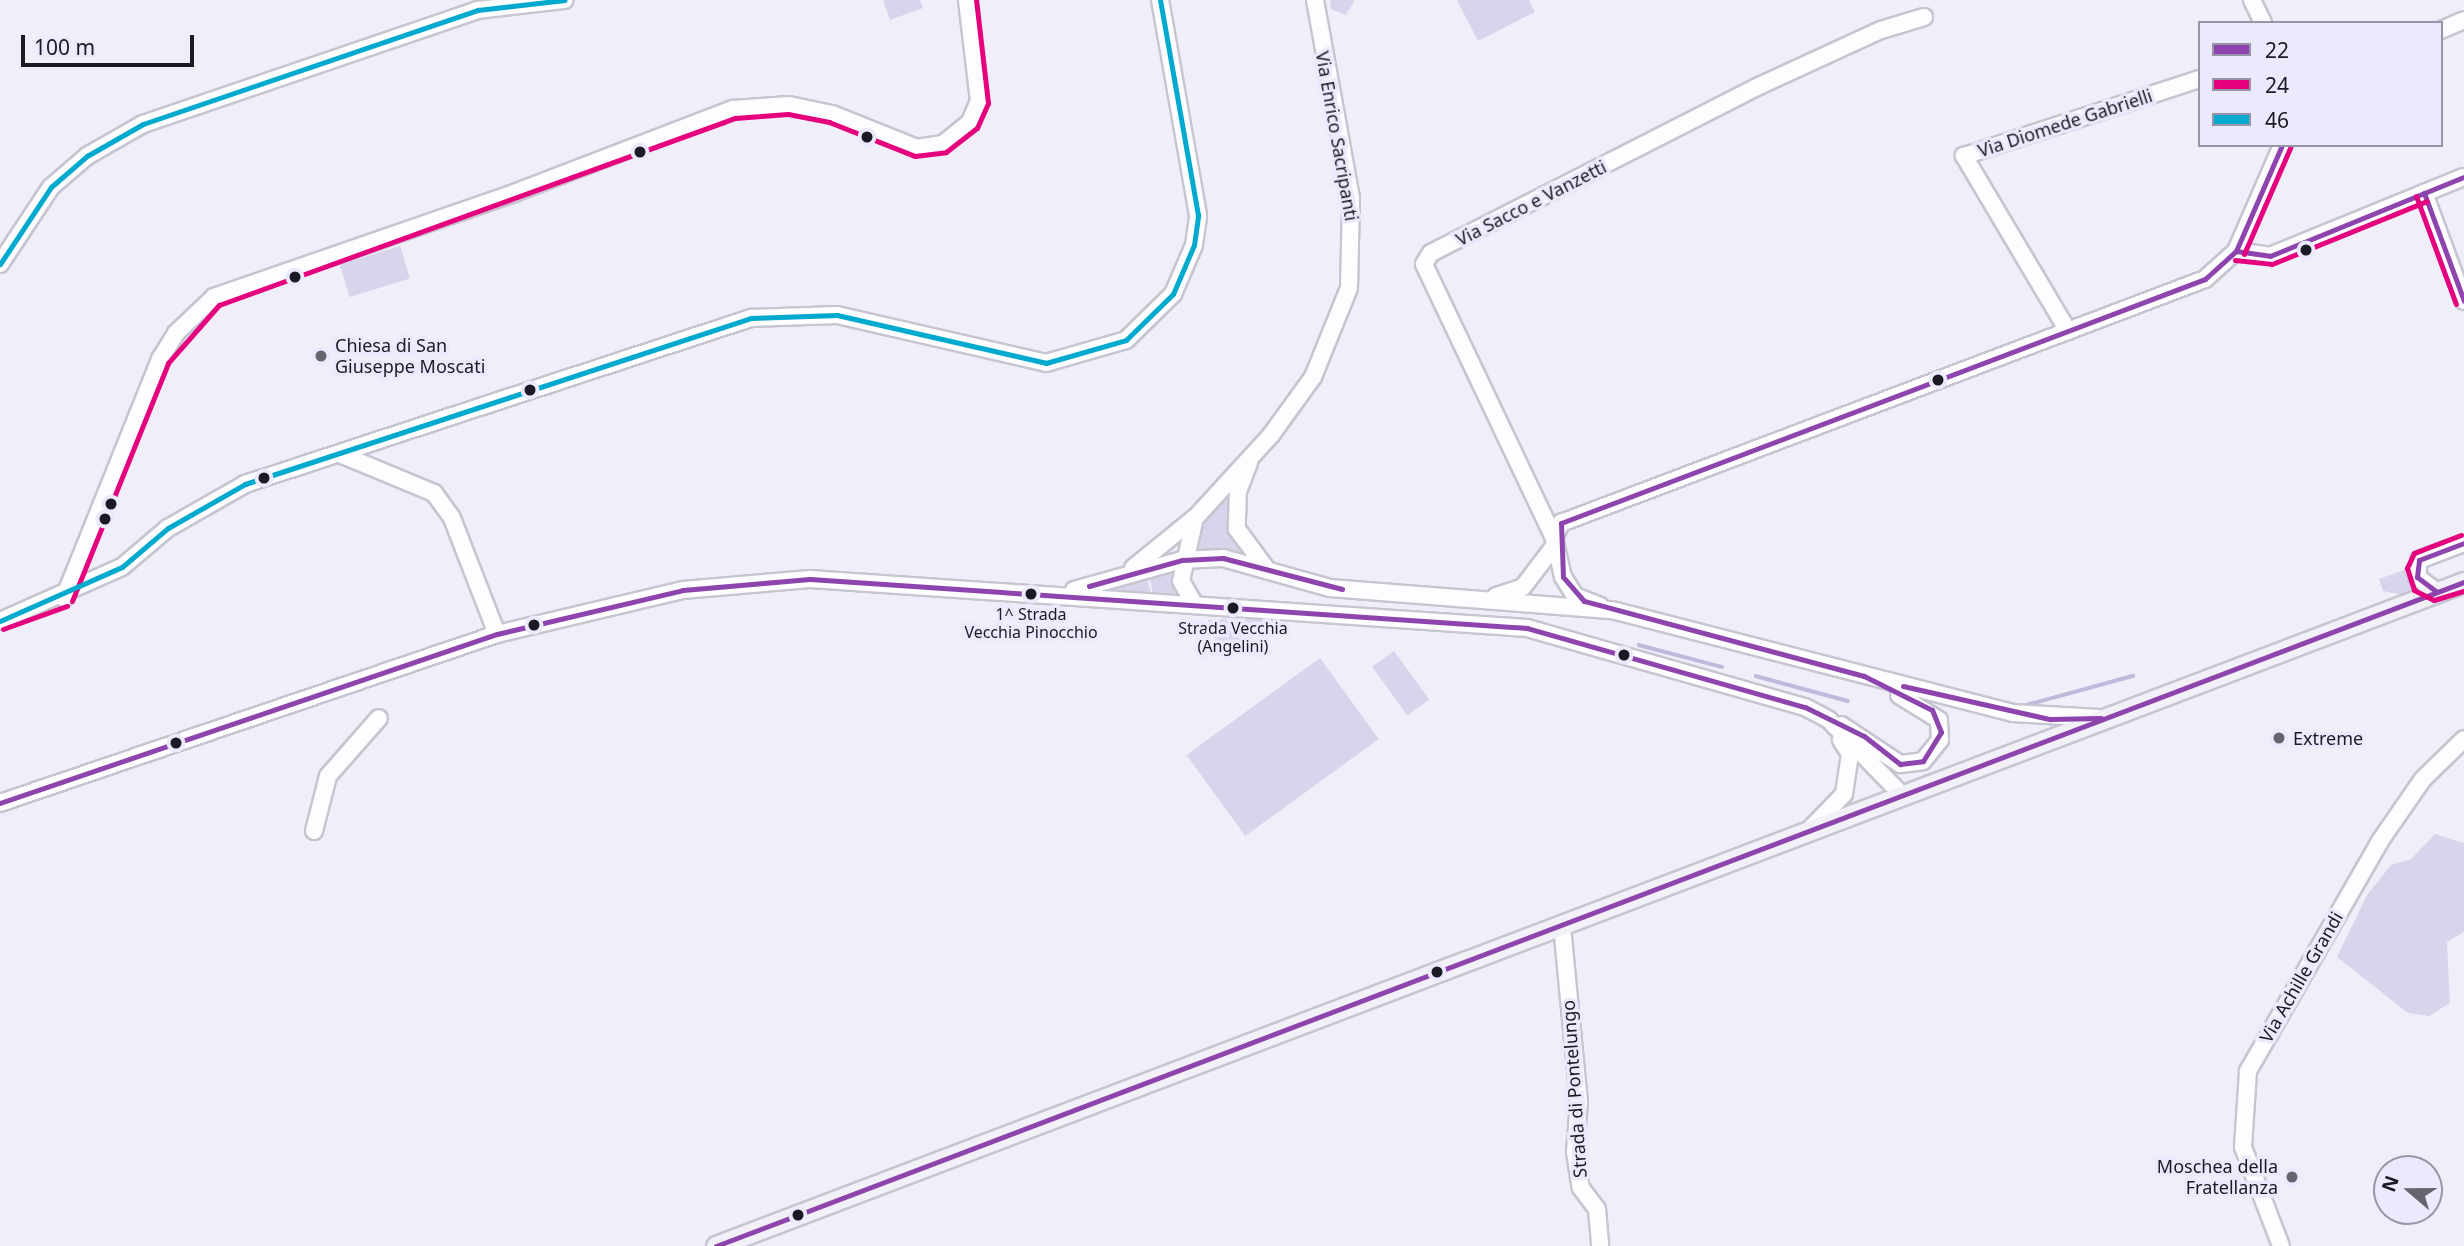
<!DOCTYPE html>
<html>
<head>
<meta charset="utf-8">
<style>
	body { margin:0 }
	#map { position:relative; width:2464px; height:1246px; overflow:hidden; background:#efeef9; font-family:"Noto Sans",sans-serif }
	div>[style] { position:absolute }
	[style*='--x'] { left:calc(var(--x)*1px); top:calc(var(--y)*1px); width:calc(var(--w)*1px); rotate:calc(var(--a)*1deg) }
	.green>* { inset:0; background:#d6d5ec; transform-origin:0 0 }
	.stream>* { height:3.5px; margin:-1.75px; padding:0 1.75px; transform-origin:1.75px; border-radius:1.75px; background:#bdbbdc }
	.roads { filter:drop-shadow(2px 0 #c6c5d0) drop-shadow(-2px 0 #c6c5d0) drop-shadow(0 2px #c6c5d0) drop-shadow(0 -2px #c6c5d0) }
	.minor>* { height:16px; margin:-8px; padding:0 8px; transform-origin:8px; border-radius:8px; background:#fdfcfe }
	.major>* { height:19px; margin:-9.5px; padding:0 9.5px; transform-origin:9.5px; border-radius:9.5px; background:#f2f1f8 }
	.bus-1>* { height:5px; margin:-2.5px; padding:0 2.5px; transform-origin:2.5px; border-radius:2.5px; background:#8e44ad }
	.bus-2>* { height:5px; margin:-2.5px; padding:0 2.5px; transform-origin:2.5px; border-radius:2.5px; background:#e5007d }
	.bus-3>* { height:5px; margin:-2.5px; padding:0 2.5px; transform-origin:2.5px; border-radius:2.5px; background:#00a9ce }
	.dots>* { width:19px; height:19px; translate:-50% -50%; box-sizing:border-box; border:4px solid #ebeafd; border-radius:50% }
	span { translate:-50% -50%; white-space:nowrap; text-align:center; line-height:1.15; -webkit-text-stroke:7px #ebeafd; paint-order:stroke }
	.bus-label { font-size:16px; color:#1a1924 }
	.street-label { font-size:18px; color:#1a1924 }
	.poi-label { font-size:18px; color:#1a1924 }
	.left { translate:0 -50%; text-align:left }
	.right { translate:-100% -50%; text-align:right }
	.legend { position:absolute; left:2198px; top:21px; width:245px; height:126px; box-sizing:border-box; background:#ebeafd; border:2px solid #9796a6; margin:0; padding:9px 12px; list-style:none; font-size:21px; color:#1a1924 }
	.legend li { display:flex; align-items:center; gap:14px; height:35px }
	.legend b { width:35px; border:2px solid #9796a6 }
	.north { position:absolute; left:2373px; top:1155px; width:70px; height:70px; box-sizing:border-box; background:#ebeafd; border:2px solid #9796a6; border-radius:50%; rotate:290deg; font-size:19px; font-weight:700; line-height:28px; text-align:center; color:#1a1924 }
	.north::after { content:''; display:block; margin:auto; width:24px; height:32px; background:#65646f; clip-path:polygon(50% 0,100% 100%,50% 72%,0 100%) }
	.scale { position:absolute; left:21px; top:35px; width:173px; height:32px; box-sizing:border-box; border:4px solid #1a1924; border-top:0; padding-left:9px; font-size:21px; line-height:24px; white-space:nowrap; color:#1a1924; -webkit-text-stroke:5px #ebeafd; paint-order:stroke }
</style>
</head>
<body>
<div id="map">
	<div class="green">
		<div style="clip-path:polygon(883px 0,920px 0,923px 8px,890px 20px)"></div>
		<div style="clip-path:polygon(1330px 0,1355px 0,1346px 15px,1331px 9px)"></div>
		<div style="clip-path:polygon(1457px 0,1529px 0,1535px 12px,1478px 41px)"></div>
		<div style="left:400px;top:246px;width:34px;height:63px;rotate:73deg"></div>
		<div style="clip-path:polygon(1232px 487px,1230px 518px,1246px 555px,1190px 551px,1197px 531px)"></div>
		<div style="clip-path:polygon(1170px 568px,1175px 594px,1153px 593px,1149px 576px)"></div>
		<div style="clip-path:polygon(2404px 570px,2418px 589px,2403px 595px,2383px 591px,2379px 579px)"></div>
		<div style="clip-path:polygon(1147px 577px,1151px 593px,1110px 590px,1110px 589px)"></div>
		<div style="clip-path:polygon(1262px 617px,1275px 623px,1242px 645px,1216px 642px,1208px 620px)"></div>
		<div style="left:1394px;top:651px;width:60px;height:27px;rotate:54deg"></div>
		<div style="left:1320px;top:658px;width:100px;height:165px;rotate:54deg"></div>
		<div style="clip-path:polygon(2435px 834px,2464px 843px,2464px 932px,2447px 942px,2450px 1003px,2429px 1016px,2408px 1013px,2337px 957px,2367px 895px,2391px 865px,2411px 859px)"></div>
	</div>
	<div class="stream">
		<div style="--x:1639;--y:645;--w:86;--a:14.8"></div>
		<div style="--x:1756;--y:676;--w:95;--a:15.2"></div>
		<div style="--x:2023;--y:706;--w:114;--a:-15.3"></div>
	</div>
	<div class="roads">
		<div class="minor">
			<div style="--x:2252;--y:0;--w:25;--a:64"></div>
			<div style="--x:2441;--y:30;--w:25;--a:-23"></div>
			<div style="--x:2424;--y:193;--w:115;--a:69.7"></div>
			<div style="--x:2236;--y:251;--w:34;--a:8"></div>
			<div style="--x:2270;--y:256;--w:209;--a:-22.2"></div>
			<div style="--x:0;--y:264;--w:92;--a:-56.5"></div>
			<div style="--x:51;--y:187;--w:48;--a:-40.7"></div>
			<div style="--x:87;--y:156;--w:64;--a:-29.7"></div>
			<div style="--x:143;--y:124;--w:354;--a:-18.8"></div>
			<div style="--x:478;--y:10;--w:87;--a:-6.6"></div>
			<div style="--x:2068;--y:331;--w:204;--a:-120.7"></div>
			<div style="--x:1964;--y:156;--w:248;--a:-18.1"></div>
			<div style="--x:340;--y:454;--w:102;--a:22.5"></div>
			<div style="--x:434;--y:493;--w:31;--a:54"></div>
			<div style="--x:452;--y:518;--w:124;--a:68.8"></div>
			<div style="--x:1249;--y:463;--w:30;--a:111"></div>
			<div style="--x:1238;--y:491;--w:38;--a:92"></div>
			<div style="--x:1237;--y:529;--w:52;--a:53.6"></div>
			<div style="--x:1194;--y:522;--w:60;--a:102.4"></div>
			<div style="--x:1181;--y:581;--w:28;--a:60"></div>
			<div style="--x:1554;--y:538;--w:17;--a:-65"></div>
			<div style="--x:1561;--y:523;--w:689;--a:-20.75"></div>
			<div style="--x:2205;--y:279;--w:42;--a:-42.1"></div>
			<div style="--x:2236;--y:251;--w:116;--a:-66.5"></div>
			<div style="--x:1133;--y:568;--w:82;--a:-39.1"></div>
			<div style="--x:1197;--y:516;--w:110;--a:-47.6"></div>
			<div style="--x:1271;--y:435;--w:72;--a:-54.1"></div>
			<div style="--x:1313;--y:377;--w:96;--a:-68"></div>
			<div style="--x:1349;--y:288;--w:90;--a:-88.7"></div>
			<div style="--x:1351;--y:198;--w:201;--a:-100.3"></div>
			<div style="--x:1074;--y:590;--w:112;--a:-15.5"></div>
			<div style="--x:1182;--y:560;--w:41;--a:-2.8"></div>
			<div style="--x:1223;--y:558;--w:111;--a:15.7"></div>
			<div style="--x:1330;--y:588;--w:283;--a:4.5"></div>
			<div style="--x:1612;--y:610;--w:414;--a:14.4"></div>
			<div style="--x:2013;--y:713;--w:86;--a:3.3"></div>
			<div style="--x:2437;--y:592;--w:25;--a:-143"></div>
			<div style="--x:2417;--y:577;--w:17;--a:-83"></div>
			<div style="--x:2419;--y:560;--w:48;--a:-20.7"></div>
			<div style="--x:1496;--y:596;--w:28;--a:-18"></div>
			<div style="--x:1523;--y:587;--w:53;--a:-52.7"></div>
			<div style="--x:64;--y:598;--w:258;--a:-68.1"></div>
			<div style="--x:160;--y:359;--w:31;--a:-58"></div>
			<div style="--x:176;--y:333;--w:52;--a:-43.5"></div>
			<div style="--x:214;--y:297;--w:318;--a:-19.1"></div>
			<div style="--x:514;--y:193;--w:235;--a:-21"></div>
			<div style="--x:733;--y:109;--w:56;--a:-4.1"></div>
			<div style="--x:789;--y:105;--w:44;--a:11.8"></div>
			<div style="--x:832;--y:114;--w:92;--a:21.8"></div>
			<div style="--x:917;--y:148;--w:26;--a:-9"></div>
			<div style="--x:943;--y:144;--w:35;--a:-39"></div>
			<div style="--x:970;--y:122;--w:23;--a:-67"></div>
			<div style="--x:979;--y:101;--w:102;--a:-96.8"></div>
			<div style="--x:1600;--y:606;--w:27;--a:-158"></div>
			<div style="--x:1575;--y:596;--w:22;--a:-122"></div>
			<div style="--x:1563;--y:577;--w:40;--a:-103"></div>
			<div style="--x:1554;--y:538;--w:303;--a:-115.4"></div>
			<div style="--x:1424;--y:264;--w:13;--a:-58"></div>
			<div style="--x:1431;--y:253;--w:368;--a:-27"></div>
			<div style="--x:1759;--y:86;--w:134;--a:-24.7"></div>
			<div style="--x:1881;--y:30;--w:45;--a:-16.8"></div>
			<div style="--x:0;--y:621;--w:133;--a:-23.9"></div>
			<div style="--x:122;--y:567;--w:60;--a:-40.3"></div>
			<div style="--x:168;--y:528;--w:89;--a:-29.7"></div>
			<div style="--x:245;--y:484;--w:533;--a:-18.16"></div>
			<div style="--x:751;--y:318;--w:86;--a:-2"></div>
			<div style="--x:837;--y:315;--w:214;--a:12.9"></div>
			<div style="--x:1046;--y:363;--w:83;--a:-16"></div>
			<div style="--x:1126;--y:340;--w:66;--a:-44.4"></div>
			<div style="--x:1173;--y:294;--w:53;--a:-66.8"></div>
			<div style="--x:1194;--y:245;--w:30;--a:-82"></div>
			<div style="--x:1198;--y:215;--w:218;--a:-100"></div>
			<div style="--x:1841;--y:725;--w:71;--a:33.5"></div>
			<div style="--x:1900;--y:764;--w:23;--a:-7"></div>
			<div style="--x:1923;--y:761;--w:27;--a:-51"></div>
			<div style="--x:1940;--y:740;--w:20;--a:-93"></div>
			<div style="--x:1939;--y:720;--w:47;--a:-148"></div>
			<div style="--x:0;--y:803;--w:525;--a:-18.78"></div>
			<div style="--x:497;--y:634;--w:191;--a:-13.3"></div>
			<div style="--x:683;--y:590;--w:127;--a:-5"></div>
			<div style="--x:810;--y:579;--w:719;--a:3.91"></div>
			<div style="--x:1527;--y:628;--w:289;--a:15.9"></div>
			<div style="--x:1805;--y:707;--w:27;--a:28"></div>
			<div style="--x:1829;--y:720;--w:105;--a:45.8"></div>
			<div style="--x:1812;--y:827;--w:46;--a:-45.9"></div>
			<div style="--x:1844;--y:794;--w:40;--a:-81.5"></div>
			<div style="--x:1850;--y:754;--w:17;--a:-123"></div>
			<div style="--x:314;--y:831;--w:57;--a:-75.7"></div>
			<div style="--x:328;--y:776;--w:77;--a:-48.7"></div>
			<div style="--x:1562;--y:926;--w:177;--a:84.5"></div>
			<div style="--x:1579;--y:1102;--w:50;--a:94.6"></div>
			<div style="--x:1575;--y:1152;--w:36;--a:81"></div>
			<div style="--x:1581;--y:1188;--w:26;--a:53"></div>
			<div style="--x:1597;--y:1209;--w:37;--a:85"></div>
			<div style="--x:2281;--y:1246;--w:106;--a:-111"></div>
			<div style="--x:2243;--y:1147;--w:76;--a:-86.2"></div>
			<div style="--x:2248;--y:1071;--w:265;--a:-60.1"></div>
			<div style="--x:2380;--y:841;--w:75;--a:-55.3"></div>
			<div style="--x:2423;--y:779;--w:57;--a:-44.3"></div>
		</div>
		<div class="major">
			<div style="--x:716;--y:1246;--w:1870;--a:-20.8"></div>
		</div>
	</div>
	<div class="bus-1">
		<div style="--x:2424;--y:193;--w:115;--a:69.7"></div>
		<div style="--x:2236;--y:251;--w:34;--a:8"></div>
		<div style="--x:2270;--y:256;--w:209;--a:-22.2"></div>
		<div style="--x:1089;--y:586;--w:97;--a:-15.6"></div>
		<div style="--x:1182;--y:560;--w:41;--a:-2.8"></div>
		<div style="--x:1223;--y:558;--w:123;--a:14.6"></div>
		<div style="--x:2437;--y:592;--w:25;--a:-143"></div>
		<div style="--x:2417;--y:577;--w:17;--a:-83"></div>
		<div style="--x:2419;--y:560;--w:48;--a:-20.7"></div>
		<div style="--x:1903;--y:686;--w:151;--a:12.7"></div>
		<div style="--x:2050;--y:719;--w:51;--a:-1.1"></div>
		<div style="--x:0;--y:803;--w:525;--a:-18.78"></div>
		<div style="--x:497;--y:634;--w:191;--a:-13.3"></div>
		<div style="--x:683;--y:590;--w:127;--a:-5"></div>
		<div style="--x:810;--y:579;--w:719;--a:3.91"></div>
		<div style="--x:1527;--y:628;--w:289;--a:15.9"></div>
		<div style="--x:1805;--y:707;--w:66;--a:26.2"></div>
		<div style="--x:1864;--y:736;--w:46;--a:37.9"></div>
		<div style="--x:1900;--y:764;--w:23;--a:-7"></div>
		<div style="--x:1923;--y:761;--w:34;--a:-58"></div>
		<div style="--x:1941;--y:732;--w:24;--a:-112"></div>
		<div style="--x:1932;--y:710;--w:76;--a:-153.4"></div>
		<div style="--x:1864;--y:676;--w:290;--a:-165"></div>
		<div style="--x:1584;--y:601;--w:32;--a:-131"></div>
		<div style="--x:1563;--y:577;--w:54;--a:-92.1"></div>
		<div style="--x:1561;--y:523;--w:689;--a:-20.75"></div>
		<div style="--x:2205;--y:279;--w:42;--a:-42.1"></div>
		<div style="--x:2236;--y:251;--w:116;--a:-66.5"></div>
		<div style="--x:716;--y:1246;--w:1870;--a:-20.8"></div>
	</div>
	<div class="bus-2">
		<div style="--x:2416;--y:196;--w:115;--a:69.7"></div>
		<div style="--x:2244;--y:254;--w:116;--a:-66.5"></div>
		<div style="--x:2235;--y:260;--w:37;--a:6"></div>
		<div style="--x:2272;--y:264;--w:167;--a:-22.1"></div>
		<div style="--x:2461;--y:535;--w:50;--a:159"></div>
		<div style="--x:2414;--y:553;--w:17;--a:115"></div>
		<div style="--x:2407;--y:568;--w:23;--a:72"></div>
		<div style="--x:2414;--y:590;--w:22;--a:27"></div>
		<div style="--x:2434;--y:600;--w:31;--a:-17"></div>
		<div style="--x:72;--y:601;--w:257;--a:-68"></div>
		<div style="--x:168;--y:363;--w:77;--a:-48.7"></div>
		<div style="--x:219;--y:305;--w:549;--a:-19.92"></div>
		<div style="--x:735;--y:118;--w:53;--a:-4.3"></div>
		<div style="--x:788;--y:114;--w:42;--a:11"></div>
		<div style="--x:829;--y:122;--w:92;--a:21.6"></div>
		<div style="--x:915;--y:156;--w:31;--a:-7"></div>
		<div style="--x:946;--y:152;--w:39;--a:-38"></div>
		<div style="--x:977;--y:128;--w:27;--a:-66"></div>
		<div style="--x:988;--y:103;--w:104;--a:-96.6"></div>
		<div style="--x:3;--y:629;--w:68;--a:-19.8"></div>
	</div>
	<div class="bus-3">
		<div style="--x:0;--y:264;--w:92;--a:-56.5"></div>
		<div style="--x:51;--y:187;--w:48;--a:-40.7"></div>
		<div style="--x:87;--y:156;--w:64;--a:-29.7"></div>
		<div style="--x:143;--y:124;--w:354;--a:-18.8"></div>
		<div style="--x:478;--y:10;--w:87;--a:-6.6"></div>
		<div style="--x:0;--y:621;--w:133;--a:-23.9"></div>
		<div style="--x:122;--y:567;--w:60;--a:-40.3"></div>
		<div style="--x:168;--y:528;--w:89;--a:-29.7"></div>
		<div style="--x:245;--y:484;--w:533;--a:-18.16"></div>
		<div style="--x:751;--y:318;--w:86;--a:-2"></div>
		<div style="--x:837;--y:315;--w:214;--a:12.9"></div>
		<div style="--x:1046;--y:363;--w:83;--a:-16"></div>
		<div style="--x:1126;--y:340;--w:66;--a:-44.4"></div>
		<div style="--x:1173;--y:294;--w:53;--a:-66.8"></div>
		<div style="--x:1194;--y:245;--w:30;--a:-82"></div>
		<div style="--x:1198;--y:215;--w:218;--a:-100"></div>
	</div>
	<div class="dots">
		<div style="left:867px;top:137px;background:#1a1924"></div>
		<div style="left:640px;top:152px;background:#1a1924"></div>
		<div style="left:2306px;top:250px;background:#1a1924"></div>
		<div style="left:295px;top:277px;background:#1a1924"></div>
		<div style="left:321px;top:356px;background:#65646f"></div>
		<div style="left:1938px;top:380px;background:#1a1924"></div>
		<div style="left:530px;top:390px;background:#1a1924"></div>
		<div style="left:264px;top:478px;background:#1a1924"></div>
		<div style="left:111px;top:504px;background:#1a1924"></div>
		<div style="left:105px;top:519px;background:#1a1924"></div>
		<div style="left:1031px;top:594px;background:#1a1924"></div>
		<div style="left:1233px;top:608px;background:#1a1924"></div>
		<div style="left:534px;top:625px;background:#1a1924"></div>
		<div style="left:1624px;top:655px;background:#1a1924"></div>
		<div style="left:2279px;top:738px;background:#65646f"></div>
		<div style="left:176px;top:743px;background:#1a1924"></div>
		<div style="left:1437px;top:972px;background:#1a1924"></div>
		<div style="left:2292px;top:1177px;background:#65646f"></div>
		<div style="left:798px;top:1215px;background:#1a1924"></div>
	</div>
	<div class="bus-label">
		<span style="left:1031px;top:623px">1^ Strada<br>Vecchia Pinocchio</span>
		<span style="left:1233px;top:637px">Strada Vecchia<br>(Angelini)</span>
	</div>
	<div class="street-label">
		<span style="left:2065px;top:123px;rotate:-18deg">Via Diomede Gabrielli</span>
		<span style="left:1337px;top:136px;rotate:80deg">Via Enrico Sacripanti</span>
		<span style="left:1531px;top:203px;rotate:-27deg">Via Sacco e Vanzetti</span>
		<span style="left:2301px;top:977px;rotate:-60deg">Via Achille Grandi</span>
		<span style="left:1574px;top:1089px;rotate:-94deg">Strada di Pontelungo</span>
	</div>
	<div class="poi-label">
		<span class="left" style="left:335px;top:356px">Chiesa di San<br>Giuseppe Moscati</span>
		<span class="left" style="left:2293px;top:738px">Extreme</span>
		<span class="right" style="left:2278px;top:1177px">Moschea della<br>Fratellanza</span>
	</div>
	<ul class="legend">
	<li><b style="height:9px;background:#8e44ad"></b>22</li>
	<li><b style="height:9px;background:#e5007d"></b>24</li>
	<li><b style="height:9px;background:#00a9ce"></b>46</li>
	</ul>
	<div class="north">N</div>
	<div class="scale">100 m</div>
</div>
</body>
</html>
